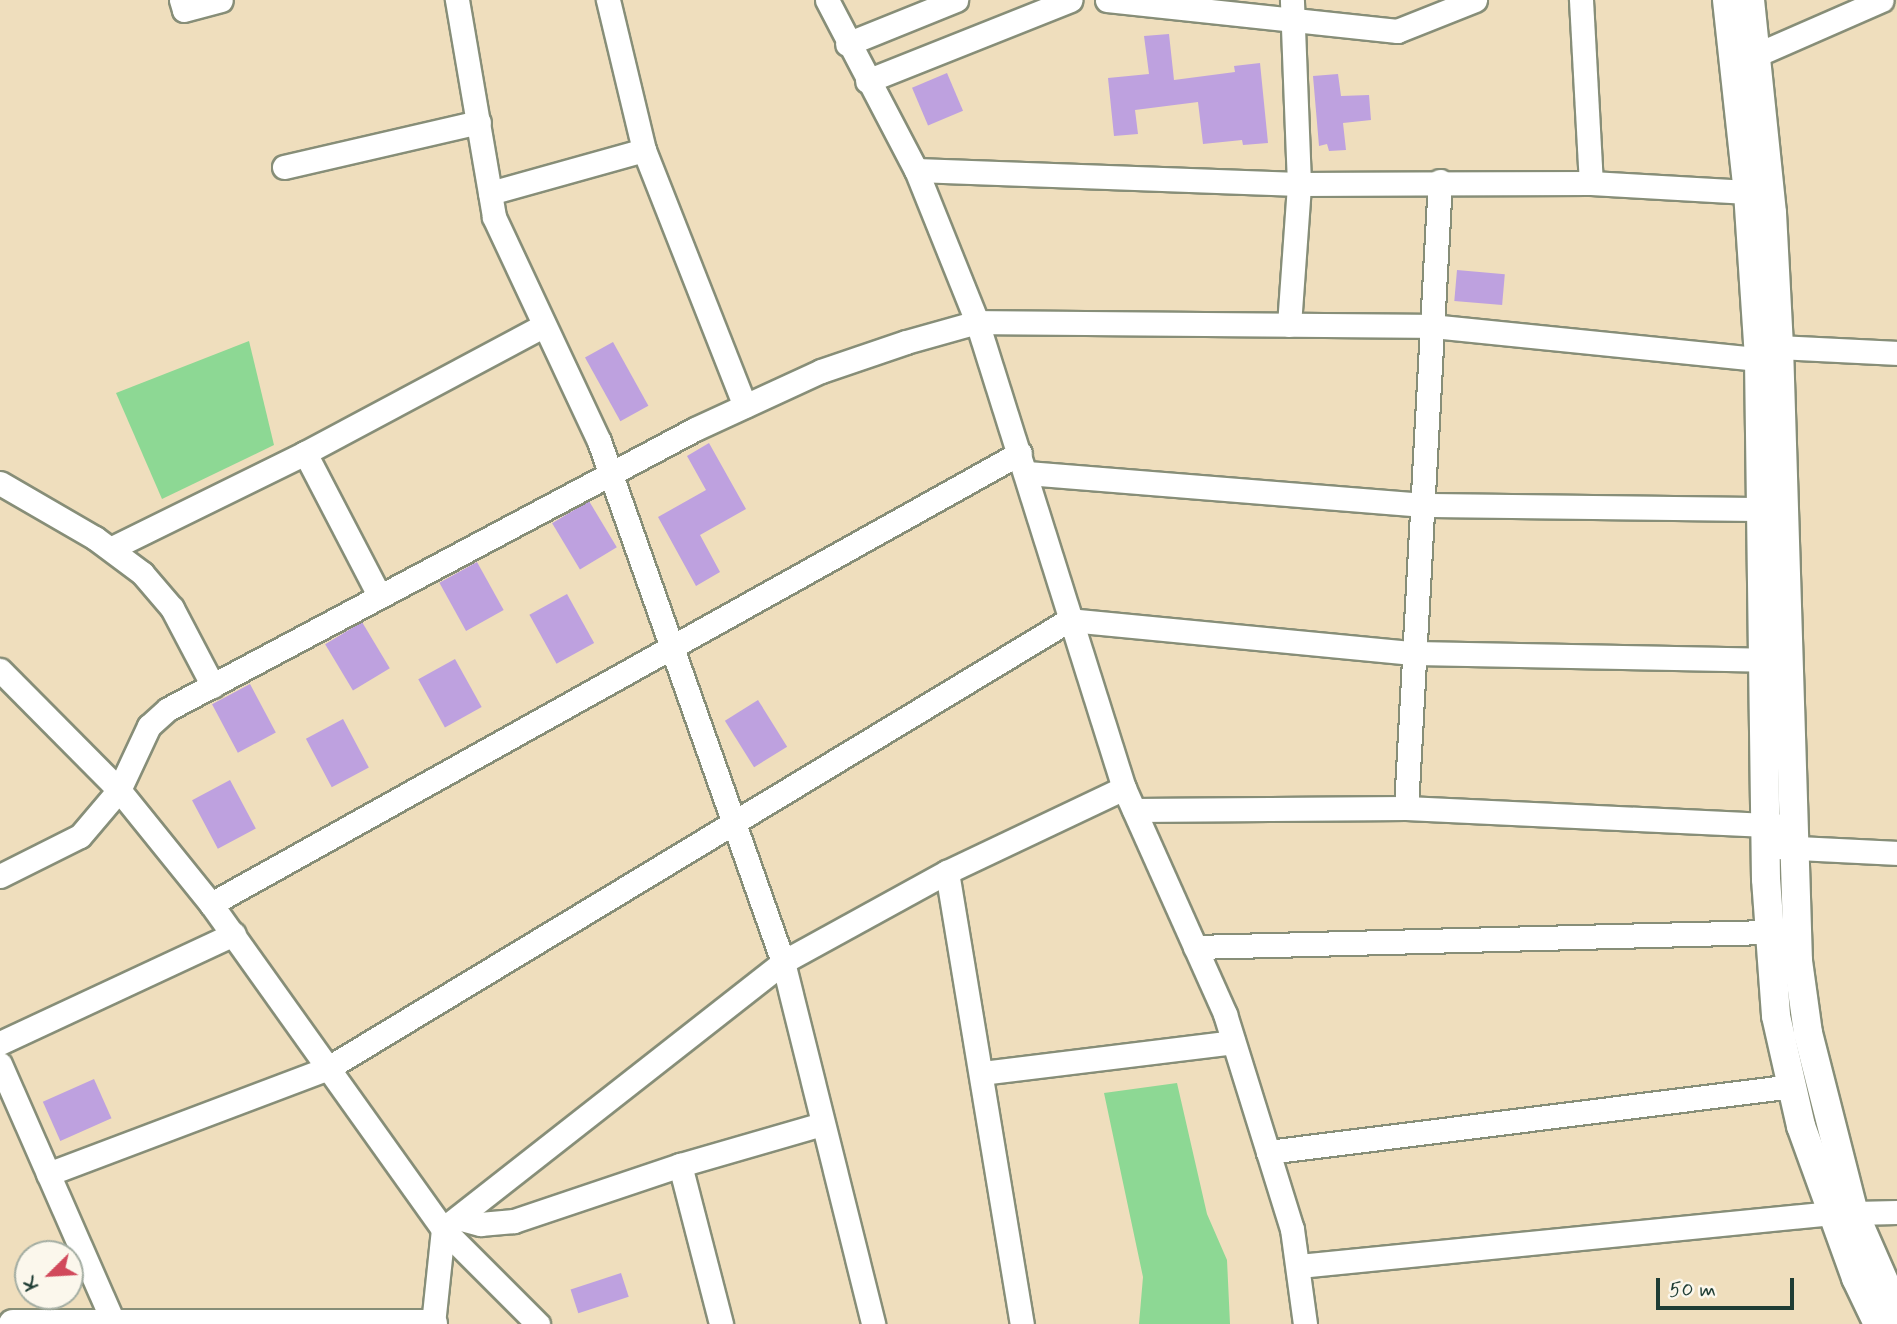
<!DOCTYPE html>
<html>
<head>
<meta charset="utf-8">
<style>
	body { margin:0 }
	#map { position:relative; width:1897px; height:1324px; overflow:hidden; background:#efdebd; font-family:Mynerve,sans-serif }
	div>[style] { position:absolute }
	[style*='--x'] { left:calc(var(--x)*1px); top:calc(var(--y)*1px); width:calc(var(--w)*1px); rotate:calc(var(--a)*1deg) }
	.green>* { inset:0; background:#8dd894 }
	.building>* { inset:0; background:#bea1df; transform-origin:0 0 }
	.roads { filter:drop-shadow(2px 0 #878e78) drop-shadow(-2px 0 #878e78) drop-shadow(0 2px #878e78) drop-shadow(0 -2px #878e78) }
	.minor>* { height:23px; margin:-11.5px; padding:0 11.5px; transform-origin:11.5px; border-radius:11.5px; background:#fff }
	.tertiary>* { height:28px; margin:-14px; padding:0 14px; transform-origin:14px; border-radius:14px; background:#fff }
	span { translate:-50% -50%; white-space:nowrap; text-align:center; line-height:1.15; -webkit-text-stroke:7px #fbf7ec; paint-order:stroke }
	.north { position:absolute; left:14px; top:1240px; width:70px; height:70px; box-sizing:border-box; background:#fbf7ec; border:2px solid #a3ada2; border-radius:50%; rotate:246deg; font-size:19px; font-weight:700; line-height:28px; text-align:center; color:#1f3d34 }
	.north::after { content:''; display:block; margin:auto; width:24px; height:32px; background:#d1495b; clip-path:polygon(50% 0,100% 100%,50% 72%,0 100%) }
	.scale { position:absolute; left:1656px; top:1278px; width:138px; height:32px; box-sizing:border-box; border:4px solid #1f3d34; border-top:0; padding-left:9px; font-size:21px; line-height:24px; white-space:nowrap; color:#1f3d34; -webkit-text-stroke:5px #fbf7ec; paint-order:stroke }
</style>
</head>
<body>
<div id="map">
	<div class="green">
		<div style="clip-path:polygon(249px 341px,274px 445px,162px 499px,116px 393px)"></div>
		<div style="clip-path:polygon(1177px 1083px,1207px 1214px,1227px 1260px,1230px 1324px,1139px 1324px,1143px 1277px,1104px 1093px)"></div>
	</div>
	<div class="building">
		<div style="clip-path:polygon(1169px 34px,1174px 80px,1235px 72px,1234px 66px,1260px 63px,1268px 143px,1243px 145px,1242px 140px,1203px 144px,1198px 102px,1135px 110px,1138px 134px,1114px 136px,1108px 78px,1149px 74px,1144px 36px)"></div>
		<div style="left:947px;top:73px;width:41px;height:38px;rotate:67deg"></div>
		<div style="clip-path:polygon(1338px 74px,1341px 96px,1369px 95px,1371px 120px,1343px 123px,1346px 150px,1329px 151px,1327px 144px,1319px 146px,1313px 76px)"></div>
		<div style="left:1457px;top:270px;width:48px;height:31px;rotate:5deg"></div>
		<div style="left:613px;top:342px;width:73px;height:32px;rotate:61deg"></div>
		<div style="clip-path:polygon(709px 443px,746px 509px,700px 535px,720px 572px,696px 586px,658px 517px,706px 490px,687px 456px)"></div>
		<div style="left:589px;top:501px;width:54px;height:43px;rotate:59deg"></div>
		<div style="left:477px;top:562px;width:55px;height:43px;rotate:61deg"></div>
		<div style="left:567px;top:594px;width:56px;height:43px;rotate:61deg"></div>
		<div style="left:362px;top:622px;width:54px;height:43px;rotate:59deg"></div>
		<div style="left:455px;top:659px;width:55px;height:42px;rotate:61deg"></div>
		<div style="left:250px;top:684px;width:55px;height:43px;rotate:62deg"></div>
		<div style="left:758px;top:700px;width:55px;height:39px;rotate:58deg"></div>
		<div style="left:343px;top:719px;width:55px;height:42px;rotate:62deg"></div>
		<div style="left:230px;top:780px;width:55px;height:43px;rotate:62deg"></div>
		<div style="left:94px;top:1079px;width:43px;height:56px;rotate:66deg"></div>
		<div style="left:621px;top:1273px;width:25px;height:53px;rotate:72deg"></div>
	</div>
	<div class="roads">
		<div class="minor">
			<div style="--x:181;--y:0;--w:10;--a:73"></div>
			<div style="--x:184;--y:10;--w:38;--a:-15"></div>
			<div style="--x:457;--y:0;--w:220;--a:80.3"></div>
			<div style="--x:494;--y:217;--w:247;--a:64.9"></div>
			<div style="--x:599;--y:441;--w:553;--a:70.55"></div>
			<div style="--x:783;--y:962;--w:373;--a:76"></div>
			<div style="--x:608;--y:0;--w:154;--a:76.5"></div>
			<div style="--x:644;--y:150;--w:275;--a:68.5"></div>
			<div style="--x:827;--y:0;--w:192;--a:62.4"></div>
			<div style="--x:916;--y:170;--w:164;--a:68.1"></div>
			<div style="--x:977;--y:322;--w:489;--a:72.5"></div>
			<div style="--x:1124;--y:788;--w:248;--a:65.9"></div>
			<div style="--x:1225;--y:1014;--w:225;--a:72.7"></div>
			<div style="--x:1292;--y:1229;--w:96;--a:82.2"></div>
			<div style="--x:1107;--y:0;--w:292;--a:6.1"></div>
			<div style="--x:1397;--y:31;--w:84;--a:-21.7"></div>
			<div style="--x:1581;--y:0;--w:183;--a:86.9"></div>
			<div style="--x:847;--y:44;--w:118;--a:-22"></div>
			<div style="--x:1756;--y:55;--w:137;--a:-23.6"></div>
			<div style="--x:867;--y:81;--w:219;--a:-21.7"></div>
			<div style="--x:284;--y:167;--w:200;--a:-13"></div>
			<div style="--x:916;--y:170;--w:383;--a:2.1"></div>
			<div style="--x:1299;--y:184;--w:292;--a:-0.2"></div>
			<div style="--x:1591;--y:183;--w:157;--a:3.3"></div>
			<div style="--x:490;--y:193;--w:160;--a:-15.6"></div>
			<div style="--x:1289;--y:325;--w:141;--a:-85.9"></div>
			<div style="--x:1299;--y:184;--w:184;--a:-92.2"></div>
			<div style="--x:1779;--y:347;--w:118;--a:2.9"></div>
			<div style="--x:305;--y:453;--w:160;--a:62.5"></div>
			<div style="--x:1026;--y:473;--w:397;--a:4.6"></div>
			<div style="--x:1422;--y:505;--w:341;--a:0.7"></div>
			<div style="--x:0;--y:483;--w:110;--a:30.1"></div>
			<div style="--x:95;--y:538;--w:59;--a:36.7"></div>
			<div style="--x:142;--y:573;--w:46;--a:49.4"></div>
			<div style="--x:172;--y:608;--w:88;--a:62.3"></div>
			<div style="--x:112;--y:548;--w:215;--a:-26.2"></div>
			<div style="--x:305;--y:453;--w:270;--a:-28.1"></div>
			<div style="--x:0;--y:670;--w:169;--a:45.2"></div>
			<div style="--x:119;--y:790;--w:146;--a:51.1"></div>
			<div style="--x:211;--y:904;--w:399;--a:54.5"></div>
			<div style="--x:443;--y:1229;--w:96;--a:96"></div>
			<div style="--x:1406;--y:808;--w:628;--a:-86.9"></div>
			<div style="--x:1134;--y:810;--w:272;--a:-0.4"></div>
			<div style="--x:1406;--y:808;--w:377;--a:2.7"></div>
			<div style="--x:1779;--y:847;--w:118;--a:2.9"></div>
			<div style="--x:947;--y:872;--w:458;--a:80.6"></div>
			<div style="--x:0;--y:876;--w:89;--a:-26.6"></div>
			<div style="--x:80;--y:836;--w:60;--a:-49.7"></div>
			<div style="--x:119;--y:790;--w:71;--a:-64.9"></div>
			<div style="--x:149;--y:726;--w:25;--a:-42"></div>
			<div style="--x:168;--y:709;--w:597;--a:-27.98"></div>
			<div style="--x:695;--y:429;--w:139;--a:-24.7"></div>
			<div style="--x:821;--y:371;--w:90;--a:-18.8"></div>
			<div style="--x:906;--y:342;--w:74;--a:-15.7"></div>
			<div style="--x:977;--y:322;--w:455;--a:0.5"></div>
			<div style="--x:1432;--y:326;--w:329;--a:5.8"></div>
			<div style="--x:211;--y:904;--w:926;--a:-29.14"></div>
			<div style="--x:1195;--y:947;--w:574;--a:-1.5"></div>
			<div style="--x:0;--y:1043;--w:258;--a:-25"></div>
			<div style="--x:0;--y:1064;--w:284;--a:66.3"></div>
			<div style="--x:982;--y:1073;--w:253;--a:-7"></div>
			<div style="--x:1268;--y:1152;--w:529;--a:-7.17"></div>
			<div style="--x:680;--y:1165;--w:164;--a:75.5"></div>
			<div style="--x:48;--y:1174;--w:299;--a:-20.7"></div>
			<div style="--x:328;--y:1068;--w:866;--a:-31.16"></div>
			<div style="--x:1069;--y:620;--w:347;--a:5.5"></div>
			<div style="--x:1414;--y:653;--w:352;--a:1.1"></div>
			<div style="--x:1854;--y:1213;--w:43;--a:-1.3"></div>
			<div style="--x:461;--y:1219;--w:20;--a:15"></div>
			<div style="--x:480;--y:1224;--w:34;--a:-5"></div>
			<div style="--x:514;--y:1221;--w:175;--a:-18.6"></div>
			<div style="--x:680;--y:1165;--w:148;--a:-16.1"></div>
			<div style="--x:1299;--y:1266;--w:536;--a:-5.68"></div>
			<div style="--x:538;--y:1324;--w:134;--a:-135"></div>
			<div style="--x:443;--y:1229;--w:432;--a:-38.1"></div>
			<div style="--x:783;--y:962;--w:187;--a:-28.8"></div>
			<div style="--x:947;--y:872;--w:196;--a:-25.4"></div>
		</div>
		<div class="tertiary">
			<div style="--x:1727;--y:0;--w:193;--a:83.8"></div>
			<div style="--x:1748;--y:192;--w:167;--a:86.2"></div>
			<div style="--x:1759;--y:359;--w:520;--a:89.23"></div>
			<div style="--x:1766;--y:879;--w:137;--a:85.8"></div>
			<div style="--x:1776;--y:1016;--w:113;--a:77.2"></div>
			<div style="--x:1801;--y:1126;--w:162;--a:70.1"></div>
			<div style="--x:1856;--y:1278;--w:51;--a:64.4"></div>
			<div style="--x:1750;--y:0;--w:214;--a:84.1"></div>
			<div style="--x:1772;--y:213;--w:134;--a:87"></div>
			<div style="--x:1779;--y:347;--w:614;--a:88.23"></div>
			<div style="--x:1798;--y:961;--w:73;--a:82.1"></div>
			<div style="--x:1808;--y:1033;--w:186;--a:75.7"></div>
			<div style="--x:1854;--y:1213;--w:107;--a:66.3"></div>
			<div style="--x:13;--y:1324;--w:420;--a:0"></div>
		</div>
	</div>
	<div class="north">K</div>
	<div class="scale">50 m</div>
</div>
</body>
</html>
